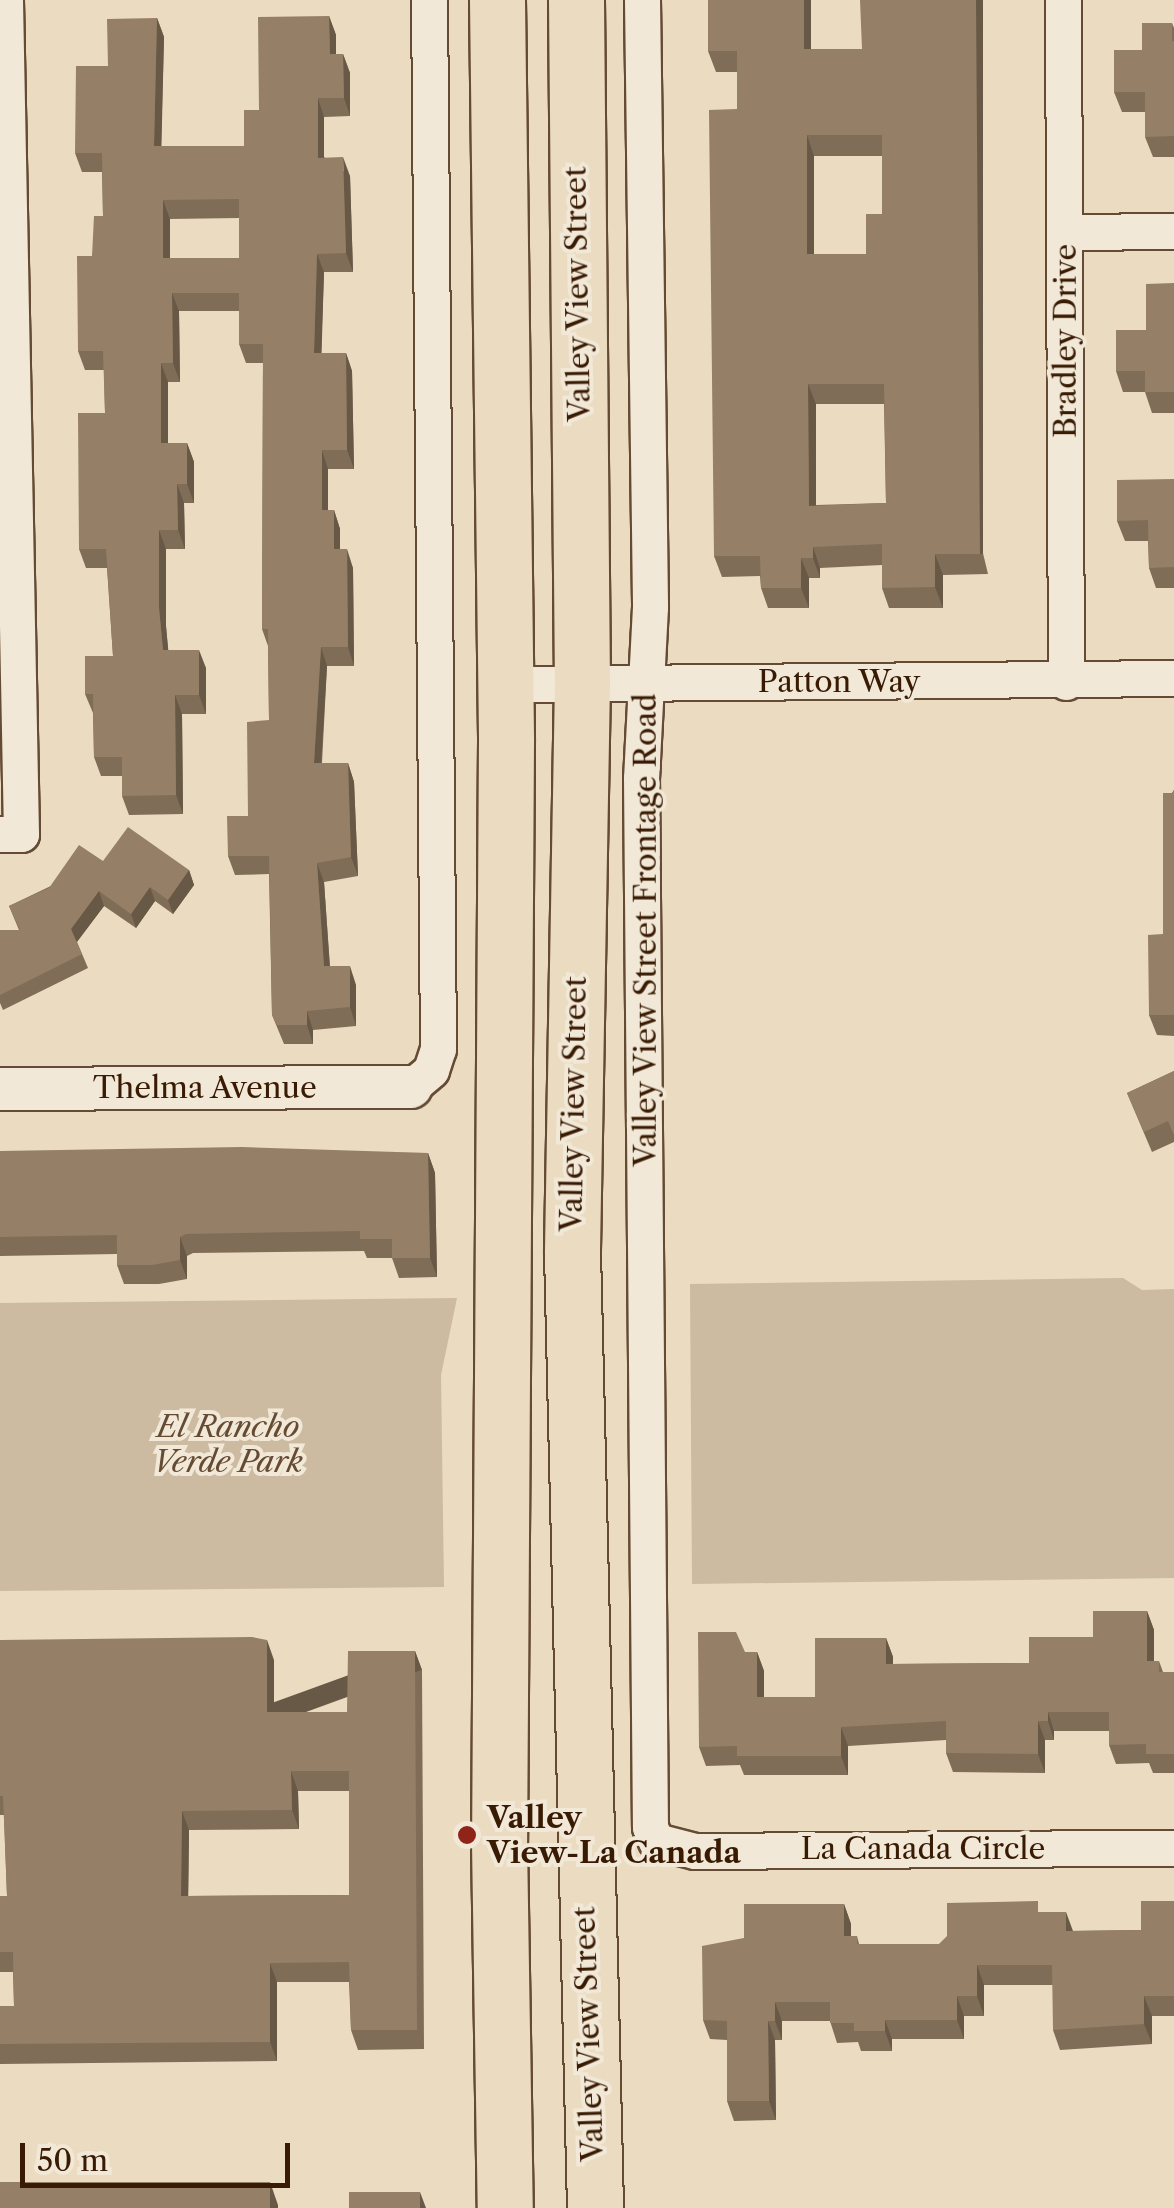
<!DOCTYPE html>
<html>
<head>
<meta charset="utf-8">
<style>
	body { margin:0 }
	#map { position:relative; width:1174px; height:2208px; overflow:hidden; background:#eadbc1; font-family:"Libre Caslon Text",serif }
	div>[style] { position:absolute }
	[style*='--x'] { left:calc(var(--x)*1px); top:calc(var(--y)*1px); width:calc(var(--w)*1px); rotate:calc(var(--a)*1deg) }
	.green>* { inset:0; background:#ccbaa1 }
	.roads { filter:drop-shadow(2px 0 #654b33) drop-shadow(-2px 0 #654b33) drop-shadow(0 2px #654b33) drop-shadow(0 -2px #654b33) }
	.minor>* { height:35px; margin:-17.5px; padding:0 17.5px; transform-origin:17.5px; border-radius:17.5px; background:#f1e8d7 }
	.tertiary>* { height:42px; margin:-21px; padding:0 21px; transform-origin:21px; border-radius:21px; background:#f1e8d7 }
	.primary>* { height:55px; margin:-27.5px; padding:0 27.5px; transform-origin:27.5px; border-radius:27.5px; background:#eadbc1 }
	.wall>* { inset:0; background:#806d58 }
	.shaded-wall>* { inset:0; background:#685947; transform-origin:0 0 }
	.building>* { inset:0; background:#957f66; transform-origin:0 0 }
	.dots>* { width:28px; height:28px; translate:-50% -50%; box-sizing:border-box; border:5px solid #f1e8d7; border-radius:50% }
	span { translate:-50% -50%; white-space:nowrap; text-align:center; line-height:1.15; -webkit-text-stroke:8px #f1e8d7; paint-order:stroke }
	.street-label { font-size:30px; color:#391b04 }
	.park-label { font-size:30px; color:#654b33; font-style:italic }
	.poi-label { font-size:30px; color:#391b04; font-weight:700 }
	.left { translate:0 -50%; text-align:left }
	.scale { position:absolute; left:20px; top:2143px; width:270px; height:45px; box-sizing:border-box; border:5px solid #391b04; border-top:0; padding-left:12px; font-size:30px; line-height:35px; white-space:nowrap; color:#391b04; -webkit-text-stroke:8px #f1e8d7; paint-order:stroke }
</style>
</head>
<body>
<div id="map">
	<div class="green">
		<div style="clip-path:polygon(1123px 1278px,1142px 1290px,1174px 1289px,1174px 1578px,692px 1584px,690px 1284px)"></div>
		<div style="clip-path:polygon(457px 1298px,441px 1375px,444px 1587px,0 1591px,0 1303px)"></div>
	</div>
	<div class="roads">
		<div class="minor">
			<div style="--x:642;--y:0;--w:607;--a:89.24"></div>
			<div style="--x:650;--y:607;--w:171;--a:93"></div>
			<div style="--x:641;--y:778;--w:1049;--a:89.51"></div>
			<div style="--x:650;--y:1827;--w:15;--a:67"></div>
			<div style="--x:656;--y:1841;--w:40;--a:14.4"></div>
			<div style="--x:695;--y:1851;--w:479;--a:-0.4"></div>
			<div style="--x:1063;--y:0;--w:682;--a:89.75"></div>
			<div style="--x:1065;--y:232;--w:109;--a:-0.5"></div>
			<div style="--x:504;--y:684;--w:670;--a:-0.51"></div>
			<div style="--x:0;--y:834;--w:21;--a:0"></div>
			<div style="--x:21;--y:834;--w:834;--a:-91.1"></div>
			<div style="--x:411;--y:1087;--w:26;--a:-40"></div>
			<div style="--x:431;--y:1070;--w:22;--a:-72"></div>
			<div style="--x:438;--y:1049;--w:1049;--a:-90.49"></div>
		</div>
		<div class="tertiary">
			<div style="--x:0;--y:1089;--w:411;--a:-0.3"></div>
		</div>
		<div class="primary">
			<div style="--x:497;--y:0;--w:741;--a:89.3"></div>
			<div style="--x:506;--y:741;--w:1101;--a:90.36"></div>
			<div style="--x:499;--y:1842;--w:366;--a:89.1"></div>
			<div style="--x:576;--y:0;--w:682;--a:89.5"></div>
			<div style="--x:582;--y:682;--w:570;--a:91.01"></div>
			<div style="--x:572;--y:1252;--w:956;--a:88.62"></div>
		</div>
	</div>
	<div class="wall">
		<div style="clip-path:polygon(evenodd,708px 0,811px 0,811px 49px,862px 49px,988px 574px,943px 575px,943px 608px,889px 608px,882px 588px,882px 565px,820px 568px,820px 578px,809px 578px,809px 608px,768px 608px,761px 588px,760px 576px,722px 577px,714px 556px,737px 109px,737px 72px,716px 72px,708px 51px,708px 0,814px 156px,882px 156px,882px 214px,866px 254px,814px 254px,814px 156px,708px 0,816px 404px,884px 404px,886px 503px,816px 505px,816px 404px)"></div>
		<div style="clip-path:polygon(evenodd,329px 16px,336px 35px,336px 54px,343px 54px,350px 73px,350px 116px,324px 117px,324px 157px,350px 176px,353px 272px,324px 272px,321px 353px,346px 353px,352px 371px,354px 469px,328px 469px,328px 510px,334px 510px,340px 529px,340px 549px,353px 568px,354px 666px,327px 666px,322px 763px,348px 763px,354px 782px,358px 876px,324px 882px,330px 966px,356px 985px,356px 1026px,313px 1030px,313px 1044px,284px 1044px,272px 1015px,269px 874px,235px 875px,228px 856px,248px 816px,269px 720px,268px 646px,262px 629px,263px 363px,246px 363px,239px 344px,239px 311px,179px 311px,180px 382px,168px 382px,168px 443px,187px 443px,194px 462px,194px 503px,184px 503px,185px 549px,166px 549px,166px 626px,168px 650px,206px 668px,206px 714px,182px 714px,183px 814px,129px 815px,122px 796px,122px 776px,101px 776px,94px 757px,93px 713px,85px 694px,113px 656px,107px 568px,86px 568px,79px 549px,105px 413px,104px 370px,85px 370px,78px 351px,92px 256px,103px 216px,102px 172px,82px 172px,75px 153px,108px 66px,157px 18px,164px 37px,161px 146px,244px 146px,259px 110px,329px 16px,239px 218px,239px 258px,170px 258px,170px 219px,239px 218px)"></div>
		<div style="clip-path:polygon(1172px 23px,1174px 28px,1174px 157px,1153px 157px,1145px 137px,1145px 112px,1122px 112px,1114px 92px,1142px 50px)"></div>
		<div style="clip-path:polygon(1174px 283px,1174px 413px,1152px 413px,1145px 392px,1123px 392px,1116px 371px,1146px 330px)"></div>
		<div style="clip-path:polygon(1174px 479px,1174px 588px,1156px 588px,1149px 568px,1148px 541px,1125px 541px,1117px 521px)"></div>
		<div style="clip-path:polygon(1174px 790px,1174px 1036px,1157px 1035px,1149px 1015px,1163px 934px,1172px 793px)"></div>
		<div style="clip-path:polygon(103px 861px,189px 870px,194px 885px,173px 914px,155px 901px,136px 928px,104px 906px,77px 942px,88px 968px,3px 1010px,0 1003px,0 930px,19px 930px,9px 906px)"></div>
		<div style="clip-path:polygon(1174px 1071px,1174px 1142px,1152px 1152px,1127px 1093px)"></div>
		<div style="clip-path:polygon(0 1151px,428px 1153px,435px 1173px,437px 1277px,399px 1278px,392px 1258px,367px 1258px,364px 1251px,193px 1253px,187px 1256px,187px 1279px,159px 1284px,124px 1284px,117px 1265px,117px 1254px,0 1256px)"></div>
		<div style="clip-path:polygon(1147px 1611px,1154px 1630px,1154px 1661px,1159px 1661px,1163px 1672px,1174px 1672px,1174px 1773px,1153px 1773px,1149px 1763px,1116px 1764px,1109px 1745px,1109px 1731px,1054px 1731px,1054px 1740px,1045px 1740px,1045px 1773px,953px 1772px,946px 1753px,946px 1740px,848px 1746px,848px 1775px,744px 1775px,740px 1765px,706px 1766px,699px 1747px,745px 1652px,757px 1652px,764px 1671px,764px 1697px,815px 1697px,886px 1638px,893px 1657px,893px 1664px,1029px 1663px,1093px 1637px)"></div>
		<div style="clip-path:polygon(evenodd,0 1640px,274px 1660px,274px 1712px,347px 1712px,415px 1651px,422px 1670px,424px 2049px,358px 2050px,351px 2030px,349px 1982px,277px 1982px,277px 2061px,0 2064px,0 2006px,14px 2006px,13px 1972px,0 1972px,0 1896px,7px 1896px,4px 1815px,0 1815px,0 1640px,298px 1791px,349px 1791px,349px 1895px,188px 1896px,189px 1830px,299px 1829px,298px 1791px)"></div>
		<div style="clip-path:polygon(1174px 1901px,1174px 2016px,1152px 2016px,1152px 2044px,1060px 2050px,1053px 2030px,1053px 1985px,984px 1985px,984px 2016px,964px 2016px,964px 2039px,892px 2039px,892px 2051px,861px 2051px,858px 2042px,837px 2043px,830px 2021px,782px 2021px,782px 2040px,775px 2040px,776px 2120px,734px 2121px,727px 2101px,727px 2040px,710px 2039px,703px 2020px,744px 1938px,844px 1904px,851px 1924px,851px 1936px,857px 1936px,859px 1944px,939px 1944px,1042px 1912px,1073px 1931px,1141px 1930px)"></div>
	</div>
	<div class="shaded-wall">
		<div style="clip-path:polygon(804px 0,811px 0,811px 70px,804px 49px)"></div>
		<div style="left:976px;top:0;width:7px;height:554px"></div>
		<div style="clip-path:polygon(329px 16px,336px 35px,336px 73px,330px 54px)"></div>
		<div style="clip-path:polygon(157px 18px,164px 37px,161px 164px,154px 146px)"></div>
		<div style="clip-path:polygon(343px 54px,350px 73px,350px 116px,344px 98px)"></div>
		<div style="clip-path:polygon(318px 98px,324px 117px,324px 176px,318px 158px)"></div>
		<div style="clip-path:polygon(807px 135px,814px 156px,814px 274px,807px 254px)"></div>
		<div style="clip-path:polygon(343px 157px,350px 176px,353px 272px,346px 253px)"></div>
		<div style="clip-path:polygon(163px 200px,170px 219px,170px 277px,163px 258px)"></div>
		<div style="clip-path:polygon(317px 254px,324px 272px,321px 371px,314px 353px)"></div>
		<div style="clip-path:polygon(172px 293px,179px 311px,180px 382px,173px 363px)"></div>
		<div style="clip-path:polygon(346px 353px,352px 371px,354px 469px,347px 450px)"></div>
		<div style="clip-path:polygon(161px 363px,168px 382px,168px 462px,161px 443px)"></div>
		<div style="clip-path:polygon(808px 384px,816px 404px,816px 526px,809px 506px)"></div>
		<div style="clip-path:polygon(187px 443px,194px 462px,194px 503px,187px 484px)"></div>
		<div style="clip-path:polygon(322px 450px,328px 469px,328px 529px,322px 510px)"></div>
		<div style="clip-path:polygon(177px 484px,184px 503px,185px 549px,178px 530px)"></div>
		<div style="clip-path:polygon(334px 510px,340px 529px,340px 568px,334px 549px)"></div>
		<div style="clip-path:polygon(159px 530px,166px 549px,166px 626px,170px 668px,163px 650px,159px 608px)"></div>
		<div style="clip-path:polygon(813px 547px,820px 568px,820px 578px,813px 558px)"></div>
		<div style="clip-path:polygon(347px 549px,353px 568px,354px 666px,348px 647px)"></div>
		<div style="clip-path:polygon(935px 554px,943px 575px,943px 608px,935px 587px)"></div>
		<div style="clip-path:polygon(801px 558px,809px 578px,809px 608px,801px 588px)"></div>
		<div style="clip-path:polygon(321px 647px,327px 666px,320px 782px,314px 763px)"></div>
		<div style="clip-path:polygon(199px 650px,206px 668px,206px 714px,199px 695px)"></div>
		<div style="clip-path:polygon(175px 695px,182px 714px,183px 814px,176px 795px)"></div>
		<div style="clip-path:polygon(348px 763px,354px 782px,358px 876px,351px 857px)"></div>
		<div style="clip-path:polygon(317px 863px,324px 882px,331px 985px,324px 966px)"></div>
		<div style="clip-path:polygon(189px 870px,194px 885px,173px 914px,168px 900px)"></div>
		<div style="clip-path:polygon(150px 887px,155px 901px,136px 928px,131px 914px)"></div>
		<div style="clip-path:polygon(99px 891px,104px 906px,76px 943px,71px 929px)"></div>
		<div style="clip-path:polygon(350px 966px,356px 985px,356px 1026px,350px 1007px)"></div>
		<div style="clip-path:polygon(307px 1011px,313px 1030px,313px 1044px,307px 1025px)"></div>
		<div style="clip-path:polygon(428px 1153px,435px 1173px,437px 1277px,430px 1258px)"></div>
		<div style="clip-path:polygon(180px 1237px,187px 1256px,187px 1279px,180px 1260px)"></div>
		<div style="clip-path:polygon(1147px 1611px,1154px 1630px,1154px 1680px,1147px 1661px)"></div>
		<div style="clip-path:polygon(886px 1638px,893px 1657px,893px 1683px,886px 1664px)"></div>
		<div style="clip-path:polygon(267px 1640px,274px 1660px,274px 1732px,267px 1712px)"></div>
		<div style="left:415px;top:1651px;width:20px;height:379px;rotate:70deg"></div>
		<div style="clip-path:polygon(757px 1652px,764px 1671px,764px 1716px,757px 1697px)"></div>
		<div style="clip-path:polygon(1048px 1712px,1054px 1731px,1054px 1740px,1048px 1721px)"></div>
		<div style="clip-path:polygon(1038px 1721px,1045px 1740px,1045px 1773px,1038px 1754px)"></div>
		<div style="clip-path:polygon(841px 1727px,848px 1746px,848px 1775px,841px 1756px)"></div>
		<div style="clip-path:polygon(291px 1771px,298px 1791px,299px 1829px,292px 1810px)"></div>
		<div style="clip-path:polygon(182px 1811px,189px 1830px,188px 1916px,181px 1896px)"></div>
		<div style="clip-path:polygon(844px 1904px,851px 1924px,851px 1956px,844px 1936px)"></div>
		<div style="clip-path:polygon(1066px 1912px,1073px 1931px,1066px 1931px)"></div>
		<div style="clip-path:polygon(270px 1963px,277px 1982px,277px 2061px,270px 2042px)"></div>
		<div style="clip-path:polygon(977px 1965px,984px 1985px,984px 2016px,977px 1996px)"></div>
		<div style="clip-path:polygon(957px 1996px,964px 2016px,964px 2039px,957px 2020px)"></div>
		<div style="clip-path:polygon(1144px 1996px,1152px 2016px,1152px 2044px,1144px 2024px)"></div>
		<div style="clip-path:polygon(775px 2002px,782px 2021px,782px 2040px,775px 2021px)"></div>
		<div style="clip-path:polygon(885px 2020px,892px 2039px,892px 2051px,885px 2031px)"></div>
		<div style="clip-path:polygon(768px 2021px,775px 2040px,776px 2120px,769px 2101px)"></div>
		<div style="clip-path:polygon(270px 2182px,278px 2205px,278px 2208px,270px 2208px)"></div>
		<div style="clip-path:polygon(420px 2192px,426px 2208px,420px 2208px)"></div>
	</div>
	<div class="building">
		<div style="clip-path:polygon(evenodd,708px 0,804px 0,804px 49px,862px 49px,860px 0,976px 0,980px 554px,935px 554px,935px 587px,882px 588px,882px 544px,813px 547px,813px 558px,801px 558px,801px 588px,761px 588px,760px 556px,714px 556px,709px 110px,737px 109px,737px 51px,708px 51px,708px 0,807px 135px,882px 135px,882px 214px,866px 214px,866px 254px,807px 254px,807px 135px,708px 0,808px 384px,884px 384px,886px 503px,809px 506px,808px 384px)"></div>
		<div style="clip-path:polygon(evenodd,329px 16px,330px 54px,343px 54px,344px 98px,318px 98px,318px 158px,343px 157px,346px 253px,317px 254px,314px 353px,346px 353px,347px 450px,322px 450px,322px 510px,334px 510px,334px 549px,347px 549px,348px 647px,321px 647px,314px 763px,348px 763px,351px 857px,317px 863px,324px 966px,350px 966px,350px 1007px,307px 1011px,307px 1025px,277px 1025px,272px 1015px,269px 856px,228px 856px,227px 816px,248px 816px,247px 722px,269px 720px,268px 629px,262px 629px,263px 344px,239px 344px,239px 293px,172px 293px,173px 363px,161px 363px,161px 443px,187px 443px,187px 484px,177px 484px,178px 530px,159px 530px,159px 608px,163px 650px,199px 650px,199px 695px,175px 695px,176px 795px,122px 796px,122px 757px,94px 757px,93px 694px,85px 694px,85px 656px,113px 656px,106px 549px,79px 549px,78px 413px,105px 413px,103px 351px,78px 351px,77px 256px,92px 256px,94px 216px,103px 216px,102px 153px,75px 153px,76px 66px,108px 66px,107px 19px,157px 18px,154px 146px,244px 146px,244px 110px,259px 110px,258px 17px,329px 16px,239px 199px,239px 258px,163px 258px,163px 200px,239px 199px)"></div>
		<div style="clip-path:polygon(1142px 23px,1172px 23px,1172px 41px,1174px 41px,1174px 136px,1145px 137px,1145px 92px,1114px 92px,1114px 50px,1142px 50px)"></div>
		<div style="clip-path:polygon(1174px 283px,1174px 392px,1145px 392px,1145px 371px,1116px 371px,1116px 330px,1146px 330px,1146px 284px)"></div>
		<div style="clip-path:polygon(1174px 479px,1174px 567px,1149px 568px,1148px 520px,1117px 521px,1117px 480px)"></div>
		<div style="clip-path:polygon(1174px 790px,1174px 1015px,1149px 1015px,1148px 935px,1163px 934px,1163px 793px,1172px 793px)"></div>
		<div style="clip-path:polygon(128px 827px,189px 870px,168px 900px,150px 887px,131px 914px,99px 891px,71px 929px,82px 954px,0 995px,0 930px,20px 930px,9px 906px,49px 888px,79px 845px,103px 861px)"></div>
		<div style="clip-path:polygon(1174px 1071px,1174px 1135px,1168px 1121px,1144px 1132px,1127px 1093px)"></div>
		<div style="clip-path:polygon(242px 1147px,428px 1153px,430px 1258px,392px 1258px,392px 1239px,360px 1239px,360px 1231px,186px 1234px,180px 1237px,180px 1260px,152px 1265px,117px 1265px,117px 1235px,0 1237px,0 1151px)"></div>
		<div style="clip-path:polygon(1093px 1611px,1147px 1611px,1147px 1661px,1159px 1661px,1159px 1672px,1174px 1672px,1174px 1754px,1146px 1754px,1146px 1744px,1109px 1745px,1109px 1712px,1048px 1712px,1048px 1721px,1038px 1721px,1038px 1754px,946px 1753px,946px 1721px,841px 1727px,841px 1756px,737px 1756px,737px 1746px,699px 1747px,698px 1632px,736px 1632px,745px 1652px,757px 1652px,757px 1697px,815px 1697px,815px 1638px,886px 1638px,886px 1664px,1029px 1663px,1029px 1637px,1093px 1637px)"></div>
		<div style="clip-path:polygon(evenodd,252px 1637px,267px 1640px,267px 1712px,347px 1712px,348px 1651px,415px 1651px,417px 2030px,351px 2030px,349px 1962px,270px 1963px,270px 2042px,0 2044px,0 2006px,14px 2006px,13px 1952px,0 1952px,0 1896px,7px 1896px,3px 1796px,0 1796px,0 1640px,252px 1637px,291px 1771px,349px 1771px,349px 1895px,181px 1896px,182px 1811px,292px 1810px,291px 1771px)"></div>
		<div style="clip-path:polygon(1038px 1901px,1038px 1912px,1066px 1912px,1066px 1931px,1141px 1930px,1141px 1901px,1174px 1901px,1174px 1996px,1144px 1996px,1144px 2024px,1053px 2030px,1052px 1965px,977px 1965px,977px 1996px,957px 1996px,957px 2020px,885px 2020px,885px 2031px,854px 2031px,854px 2023px,830px 2023px,830px 2002px,775px 2002px,775px 2021px,768px 2021px,769px 2101px,727px 2101px,727px 2021px,703px 2020px,702px 1946px,744px 1938px,744px 1904px,844px 1904px,844px 1936px,857px 1936px,857px 1944px,939px 1944px,947px 1936px,947px 1903px)"></div>
		<div style="left:270px;top:2182px;width:26px;height:270px;rotate:90deg"></div>
		<div style="left:349px;top:2192px;width:71px;height:16px"></div>
	</div>
	<div class="dots">
		<div style="left:467px;top:1835px;background:#8f2418"></div>
	</div>
	<div class="street-label">
		<span style="left:578px;top:294px;rotate:-91deg">Valley View Street</span>
		<span style="left:1066px;top:341px;rotate:-90deg">Bradley Drive</span>
		<span style="left:839px;top:682px">Patton Way</span>
		<span style="left:646px;top:930px;rotate:-90deg">Valley View Street Frontage Road</span>
		<span style="left:205px;top:1088px">Thelma Avenue</span>
		<span style="left:574px;top:1104px;rotate:-89deg">Valley View Street</span>
		<span style="left:923px;top:1849px">La Canada Circle</span>
		<span style="left:589px;top:2034px;rotate:-92deg">Valley View Street</span>
	</div>
	<div class="park-label">
		<span style="left:228px;top:1444px">El Rancho<br>Verde Park</span>
	</div>
	<div class="poi-label">
		<span class="left" style="left:487px;top:1835px">Valley<br>View-La Canada</span>
	</div>
	<div class="scale">50 m</div>
</div>
</body>
</html>
